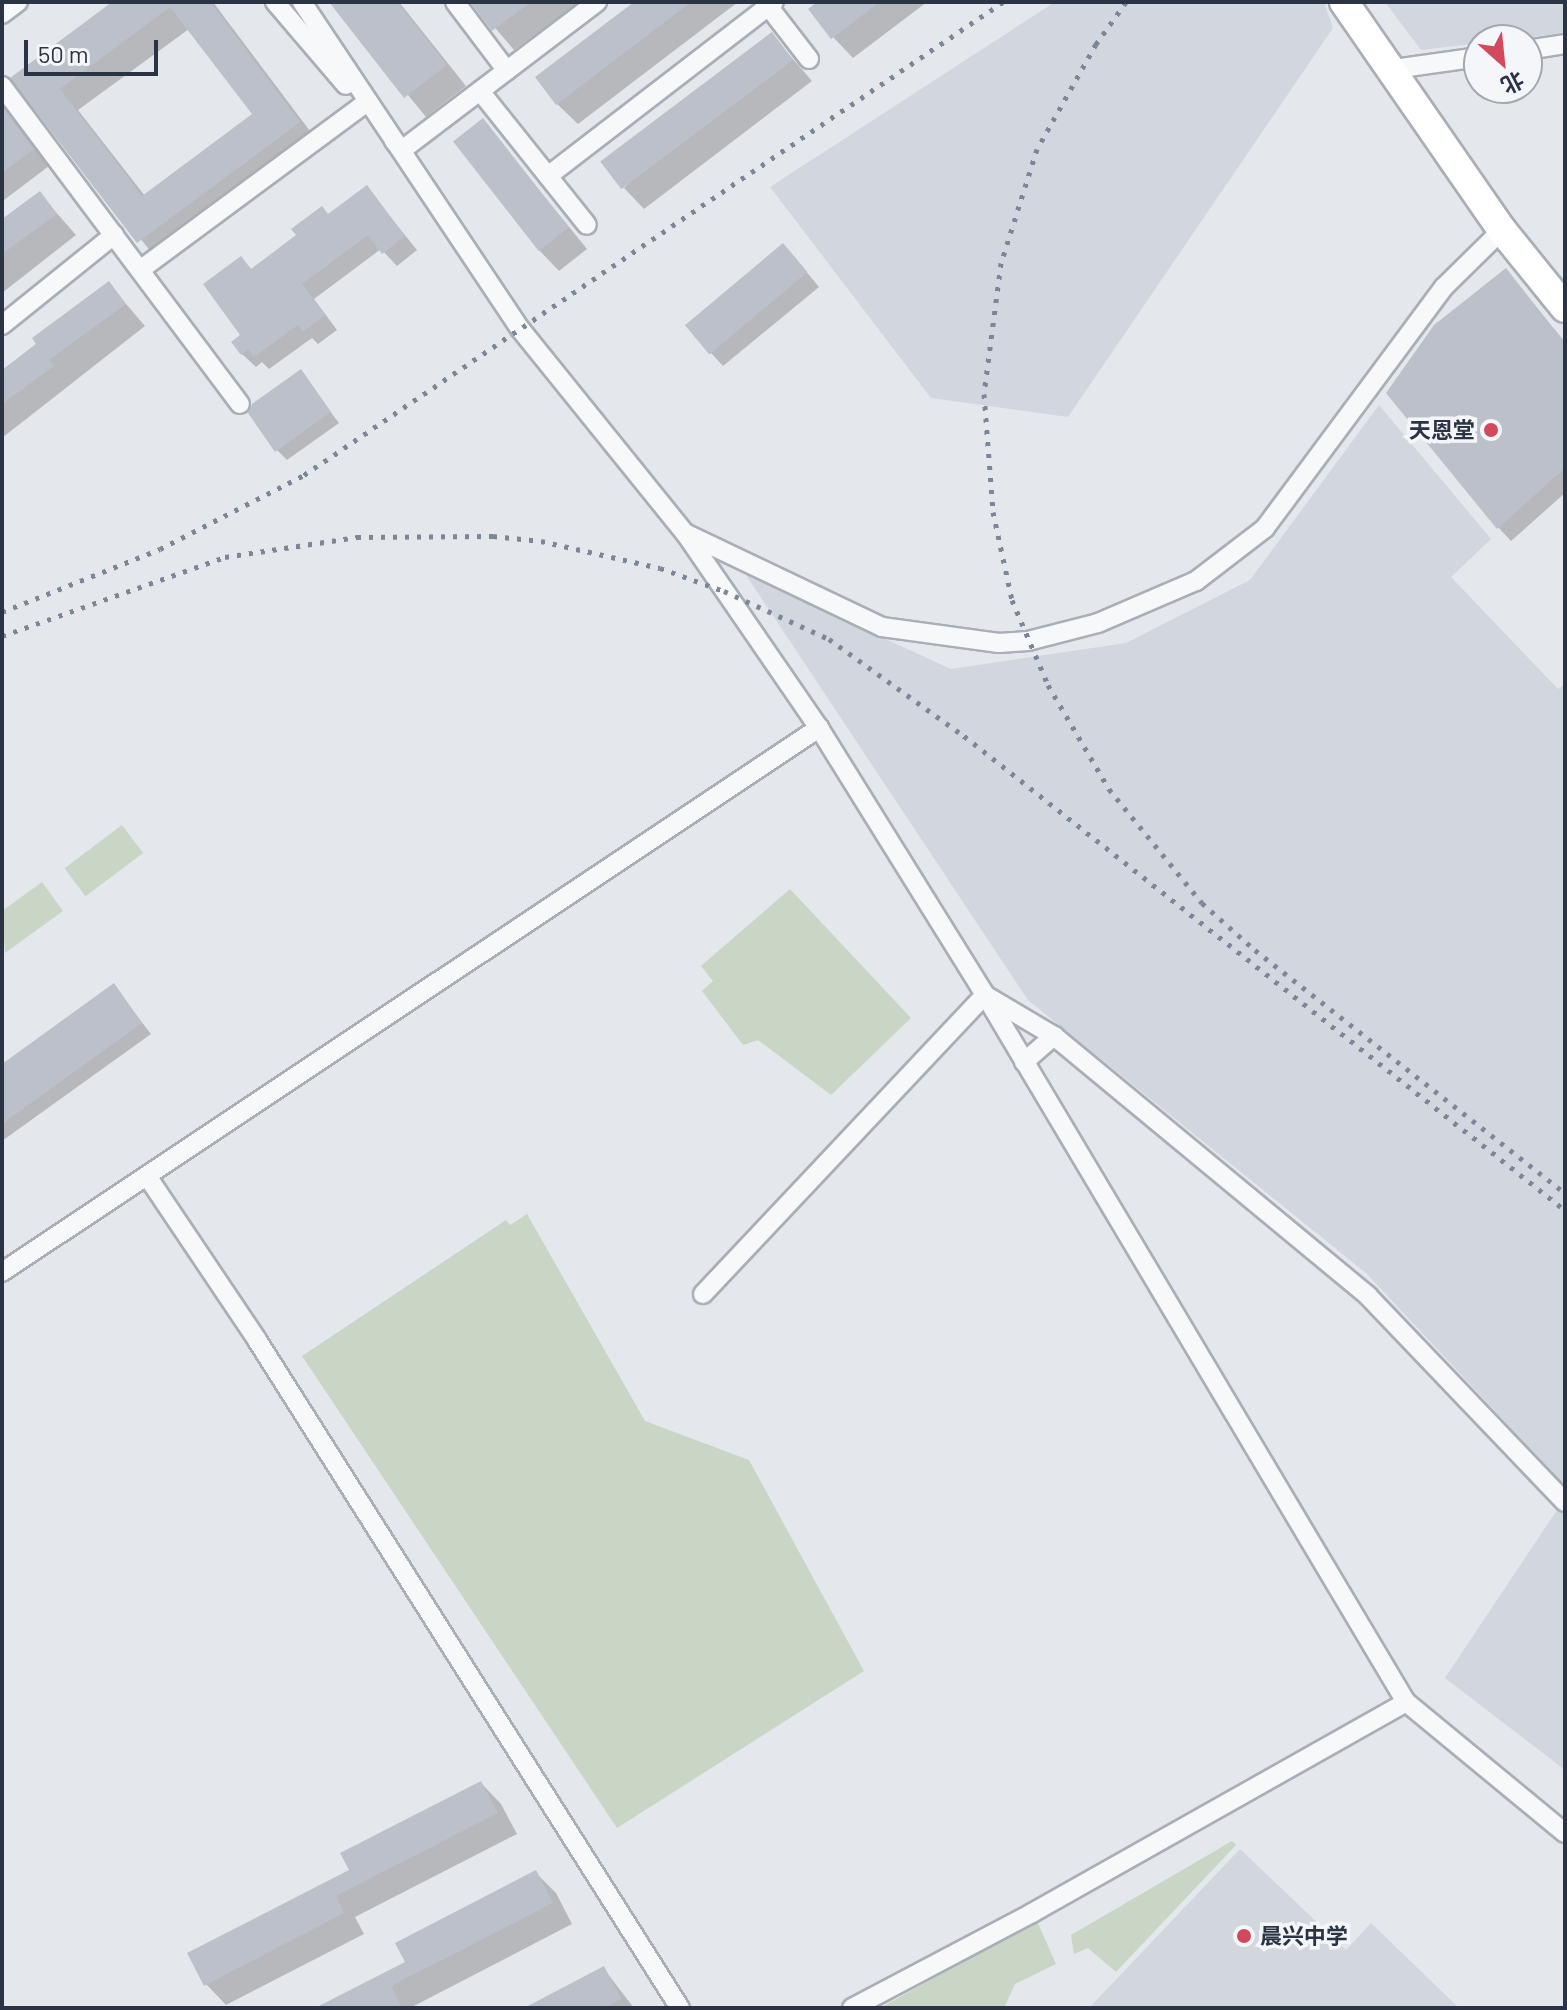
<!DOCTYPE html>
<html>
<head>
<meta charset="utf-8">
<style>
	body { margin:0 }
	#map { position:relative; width:1567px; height:2010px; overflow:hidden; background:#e4e7ec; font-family:Barlow,"Noto Sans SC",sans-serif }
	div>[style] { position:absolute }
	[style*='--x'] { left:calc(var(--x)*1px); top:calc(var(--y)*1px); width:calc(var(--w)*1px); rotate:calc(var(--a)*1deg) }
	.built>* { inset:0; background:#d2d6de }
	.green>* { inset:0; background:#c9d6c5; transform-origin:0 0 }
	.shadow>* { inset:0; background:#0003 }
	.building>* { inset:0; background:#bbc0ca; transform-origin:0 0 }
	.roads { filter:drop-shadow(2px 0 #a9aeb7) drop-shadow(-2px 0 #a9aeb7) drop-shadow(0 2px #a9aeb7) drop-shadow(0 -2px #a9aeb7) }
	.minor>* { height:18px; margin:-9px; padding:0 9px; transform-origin:9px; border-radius:9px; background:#f7f8fa }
	.highway>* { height:28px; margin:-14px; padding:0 14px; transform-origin:14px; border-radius:14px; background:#fff }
	.rail>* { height:5px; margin-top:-2.5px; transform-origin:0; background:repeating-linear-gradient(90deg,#7d8696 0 4px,transparent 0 12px) }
	.dots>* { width:22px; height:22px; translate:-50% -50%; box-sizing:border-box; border:4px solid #f4f6f9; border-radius:50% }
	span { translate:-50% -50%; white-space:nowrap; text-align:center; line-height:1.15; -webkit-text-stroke:7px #f4f6f9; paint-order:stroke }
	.poi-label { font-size:22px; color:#2b3445; font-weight:700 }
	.right { translate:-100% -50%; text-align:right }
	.left { translate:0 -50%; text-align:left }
	.frame { position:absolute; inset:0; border:4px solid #2b3445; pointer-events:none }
	.north { position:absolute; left:1463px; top:24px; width:80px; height:80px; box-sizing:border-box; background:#f4f6f9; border:2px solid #a4a8b1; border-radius:50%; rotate:153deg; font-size:22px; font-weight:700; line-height:32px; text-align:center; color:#2b3445 }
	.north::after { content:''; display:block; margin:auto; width:28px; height:36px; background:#d1495b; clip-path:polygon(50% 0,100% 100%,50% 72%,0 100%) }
	.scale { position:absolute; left:24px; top:40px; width:134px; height:36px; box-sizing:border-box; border:4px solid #2b3445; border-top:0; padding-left:10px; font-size:24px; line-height:28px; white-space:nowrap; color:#2b3445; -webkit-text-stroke:6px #f4f6f9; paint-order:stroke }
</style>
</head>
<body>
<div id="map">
	<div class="built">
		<div style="clip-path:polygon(1055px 2px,1324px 2px,1333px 28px,1068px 417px,931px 398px,770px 187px)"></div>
		<div style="clip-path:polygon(1385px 2px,1565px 2px,1565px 33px,1421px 50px)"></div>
		<div style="clip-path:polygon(1379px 405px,1491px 539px,1451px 577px,1558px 689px,1565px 684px,1565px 1486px,1367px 1274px,1028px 1000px,746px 575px,951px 669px,1126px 643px,1250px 580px)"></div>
		<div style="clip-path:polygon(1565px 1498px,1565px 1770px,1445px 1678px)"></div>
		<div style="clip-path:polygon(1240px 1849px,1346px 1950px,1371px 1923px,1459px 2008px,1089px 2008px)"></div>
	</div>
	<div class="green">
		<div style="left:122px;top:825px;width:35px;height:72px;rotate:53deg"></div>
		<div style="clip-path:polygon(42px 882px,63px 911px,5px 953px,2px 911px)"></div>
		<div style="clip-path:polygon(790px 889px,911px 1018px,831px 1095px,758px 1040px,743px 1045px,702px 991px,713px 981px,701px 966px)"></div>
		<div style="clip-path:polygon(527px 1214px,645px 1421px,749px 1460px,864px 1671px,617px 1828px,302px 1356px,506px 1220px,510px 1225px)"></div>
		<div style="clip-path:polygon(1232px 1841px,1236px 1845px,1116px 1972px,1088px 1948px,1074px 1954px,1071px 1935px)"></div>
		<div style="clip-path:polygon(1037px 1921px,1056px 1964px,1015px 1984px,1004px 2008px,880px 2008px)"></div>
	</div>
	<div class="shadow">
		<div style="clip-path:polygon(evenodd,116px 2px,213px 2px,319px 143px,159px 262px,13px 78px,116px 2px,189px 29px,255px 114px,145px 196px,78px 110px,189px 29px)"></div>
		<div style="clip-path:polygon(332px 2px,399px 2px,466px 86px,426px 117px)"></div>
		<div style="clip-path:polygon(473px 2px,579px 2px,514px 50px)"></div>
		<div style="clip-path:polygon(637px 2px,738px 2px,578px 124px,557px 104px)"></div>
		<div style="clip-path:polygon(820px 2px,927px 2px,853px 58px,833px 37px)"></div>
		<div style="clip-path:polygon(772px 35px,812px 81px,644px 209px,624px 188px)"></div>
		<div style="clip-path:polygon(2px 96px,49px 166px,4px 200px,2px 198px)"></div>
		<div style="clip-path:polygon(483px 121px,587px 249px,559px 271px,539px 250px)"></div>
		<div style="clip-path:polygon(367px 188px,417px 250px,397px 266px,381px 249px,314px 299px,337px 330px,318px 344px,312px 338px,269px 369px,262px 362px,256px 367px,242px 354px,241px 259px,252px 270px)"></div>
		<div style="clip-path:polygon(40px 194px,76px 235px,2px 293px,2px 221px)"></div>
		<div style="clip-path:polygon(796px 259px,819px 287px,723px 366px,710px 352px)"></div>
		<div style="clip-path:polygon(1506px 271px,1565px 342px,1565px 493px,1511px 541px,1498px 527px)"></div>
		<div style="clip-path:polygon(109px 284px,145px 326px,2px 438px,2px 372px)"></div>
		<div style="clip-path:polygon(300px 372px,339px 423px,287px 460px,277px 450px)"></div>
		<div style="clip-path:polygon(114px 986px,151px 1034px,2px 1141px,2px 1066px)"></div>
		<div style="clip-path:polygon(481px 1783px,501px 1804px,517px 1834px,355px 1917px,364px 1934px,226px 2005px,206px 1984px,352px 1871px)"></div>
		<div style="clip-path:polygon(536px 1873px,556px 1893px,572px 1924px,410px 2008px,319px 2008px,408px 1962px)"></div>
		<div style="clip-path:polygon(604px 1969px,634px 2008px,528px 2008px)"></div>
	</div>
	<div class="building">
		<div style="clip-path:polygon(evenodd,112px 2px,210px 2px,300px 122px,137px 243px,10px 78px,112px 2px,170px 7px,252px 114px,142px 196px,60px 89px,170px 7px)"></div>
		<div style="clip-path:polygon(329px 2px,397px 2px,447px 65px,404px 98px)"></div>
		<div style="clip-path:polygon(470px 2px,531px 2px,492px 31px)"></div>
		<div style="clip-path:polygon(634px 2px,691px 2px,556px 105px,535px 77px)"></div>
		<div style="clip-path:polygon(817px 2px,880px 2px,831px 39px,808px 9px)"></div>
		<div style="left:772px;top:32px;width:35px;height:215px;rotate:53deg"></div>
		<div style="clip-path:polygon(2px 106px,34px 149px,2px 173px)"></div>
		<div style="left:483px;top:118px;width:139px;height:38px;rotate:52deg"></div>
		<div style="clip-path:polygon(367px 185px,405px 236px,382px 254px,368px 235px,302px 284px,325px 315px,303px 332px,298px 325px,254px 357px,248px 349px,241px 355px,231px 342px,240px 335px,203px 284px,241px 256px,251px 269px,296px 235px,291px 229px,322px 206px,328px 214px)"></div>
		<div style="clip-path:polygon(40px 191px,57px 214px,2px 254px,2px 219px)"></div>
		<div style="left:783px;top:243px;width:38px;height:128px;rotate:50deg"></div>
		<div style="clip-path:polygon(1506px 268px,1565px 343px,1565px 468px,1497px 529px,1386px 393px,1434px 325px)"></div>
		<div style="clip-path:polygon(109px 281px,126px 304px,49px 360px,54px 366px,2px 404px,2px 370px,36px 344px,32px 338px)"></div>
		<div style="clip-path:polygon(301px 369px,331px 412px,275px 452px,248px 413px,252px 404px)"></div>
		<div style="clip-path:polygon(114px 983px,142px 1023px,2px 1124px,2px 1064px)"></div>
		<div style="clip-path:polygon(481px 1781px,498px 1813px,336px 1896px,344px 1913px,204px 1986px,187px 1953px,349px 1870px,340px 1853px)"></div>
		<div style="clip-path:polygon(536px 1870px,553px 1903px,391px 1986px,402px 2008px,315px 2008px,405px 1962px,395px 1943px)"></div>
		<div style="clip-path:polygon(604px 1966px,621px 1999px,603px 2008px,524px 2008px)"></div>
	</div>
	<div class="roads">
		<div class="minor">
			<div style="--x:275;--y:2;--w:109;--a:49.5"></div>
			<div style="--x:302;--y:2;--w:394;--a:56.3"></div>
			<div style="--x:521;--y:330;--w:261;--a:51.1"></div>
			<div style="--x:685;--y:533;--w:218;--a:25.5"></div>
			<div style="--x:882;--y:627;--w:118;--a:7.8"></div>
			<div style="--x:999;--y:643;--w:29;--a:-4"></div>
			<div style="--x:1028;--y:641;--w:72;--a:-14.4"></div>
			<div style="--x:1098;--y:623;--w:107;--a:-23.2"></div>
			<div style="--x:1196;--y:581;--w:87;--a:-37.5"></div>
			<div style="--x:1265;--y:528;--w:300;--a:-53.4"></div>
			<div style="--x:1444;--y:287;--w:81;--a:-44.5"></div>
			<div style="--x:455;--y:2;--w:86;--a:53"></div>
			<div style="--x:765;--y:2;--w:72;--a:52.3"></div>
			<div style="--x:2;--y:14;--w:20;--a:-37"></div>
			<div style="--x:1527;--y:50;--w:38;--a:-9"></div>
			<div style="--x:1394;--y:69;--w:86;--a:-8"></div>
			<div style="--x:2;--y:86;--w:397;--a:53.2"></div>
			<div style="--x:480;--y:91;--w:171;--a:51.4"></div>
			<div style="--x:394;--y:141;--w:12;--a:48"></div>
			<div style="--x:402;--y:150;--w:245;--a:-37.2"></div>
			<div style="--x:548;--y:176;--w:285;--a:-37.6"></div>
			<div style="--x:140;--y:270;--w:277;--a:-36.5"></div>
			<div style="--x:2;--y:325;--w:144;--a:-38.8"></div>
			<div style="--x:685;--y:533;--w:237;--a:55.5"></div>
			<div style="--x:819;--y:728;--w:314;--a:58.1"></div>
			<div style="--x:985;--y:995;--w:823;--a:59.23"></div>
			<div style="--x:1406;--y:1702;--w:206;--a:39.5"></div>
			<div style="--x:1024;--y:1062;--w:40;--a:-41"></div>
			<div style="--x:147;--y:1176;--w:197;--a:56.1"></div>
			<div style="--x:257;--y:1340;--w:791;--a:57.66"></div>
			<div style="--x:2;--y:1272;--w:982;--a:-33.66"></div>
			<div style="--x:703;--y:1294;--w:411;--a:-46.7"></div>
			<div style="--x:985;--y:995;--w:80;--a:30.7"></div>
			<div style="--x:1054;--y:1036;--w:408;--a:39.6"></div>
			<div style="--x:1368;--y:1296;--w:285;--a:46.3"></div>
			<div style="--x:852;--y:2008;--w:204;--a:-27.8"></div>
			<div style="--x:1032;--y:1913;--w:429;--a:-29.4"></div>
		</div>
		<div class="highway">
			<div style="--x:1344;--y:2;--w:277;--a:55.3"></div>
			<div style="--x:1502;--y:230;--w:100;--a:51.1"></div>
		</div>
	</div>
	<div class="rail">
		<div style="--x:1126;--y:2;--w:52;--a:125.5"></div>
		<div style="--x:1096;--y:44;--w:120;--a:119.3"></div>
		<div style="--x:1037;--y:149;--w:120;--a:107.5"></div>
		<div style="--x:1001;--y:263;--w:132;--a:97.4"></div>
		<div style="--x:984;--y:394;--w:118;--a:85.6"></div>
		<div style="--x:993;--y:512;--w:90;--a:77.8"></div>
		<div style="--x:1012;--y:600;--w:92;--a:67"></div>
		<div style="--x:1048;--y:685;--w:121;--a:59.6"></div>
		<div style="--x:1109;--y:789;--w:147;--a:50.8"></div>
		<div style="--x:1202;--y:903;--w:71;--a:41.6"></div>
		<div style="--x:1255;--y:950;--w:394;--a:38.1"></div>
		<div style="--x:2;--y:612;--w:170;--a:-21.7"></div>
		<div style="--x:160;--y:549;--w:162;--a:-27.2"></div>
		<div style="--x:304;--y:475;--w:844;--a:-34.09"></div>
		<div style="--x:2;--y:636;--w:237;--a:-19.5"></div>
		<div style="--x:225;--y:557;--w:134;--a:-8.6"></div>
		<div style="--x:357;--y:537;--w:136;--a:-0.4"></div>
		<div style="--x:493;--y:536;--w:48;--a:5.9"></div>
		<div style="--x:541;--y:541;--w:122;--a:12.8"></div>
		<div style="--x:660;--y:568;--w:68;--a:19.8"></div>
		<div style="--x:724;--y:591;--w:115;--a:24.6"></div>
		<div style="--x:829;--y:639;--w:166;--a:35.7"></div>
		<div style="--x:964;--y:736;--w:765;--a:38.26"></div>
	</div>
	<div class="dots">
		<div style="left:1491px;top:430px;background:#d1495b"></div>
		<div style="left:1244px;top:1936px;background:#d1495b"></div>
	</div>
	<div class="poi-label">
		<span class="right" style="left:1475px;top:430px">天恩堂</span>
		<span class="left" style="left:1260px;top:1936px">晨兴中学</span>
	</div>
	<div class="frame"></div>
	<div class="north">北</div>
	<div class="scale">50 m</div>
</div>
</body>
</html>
